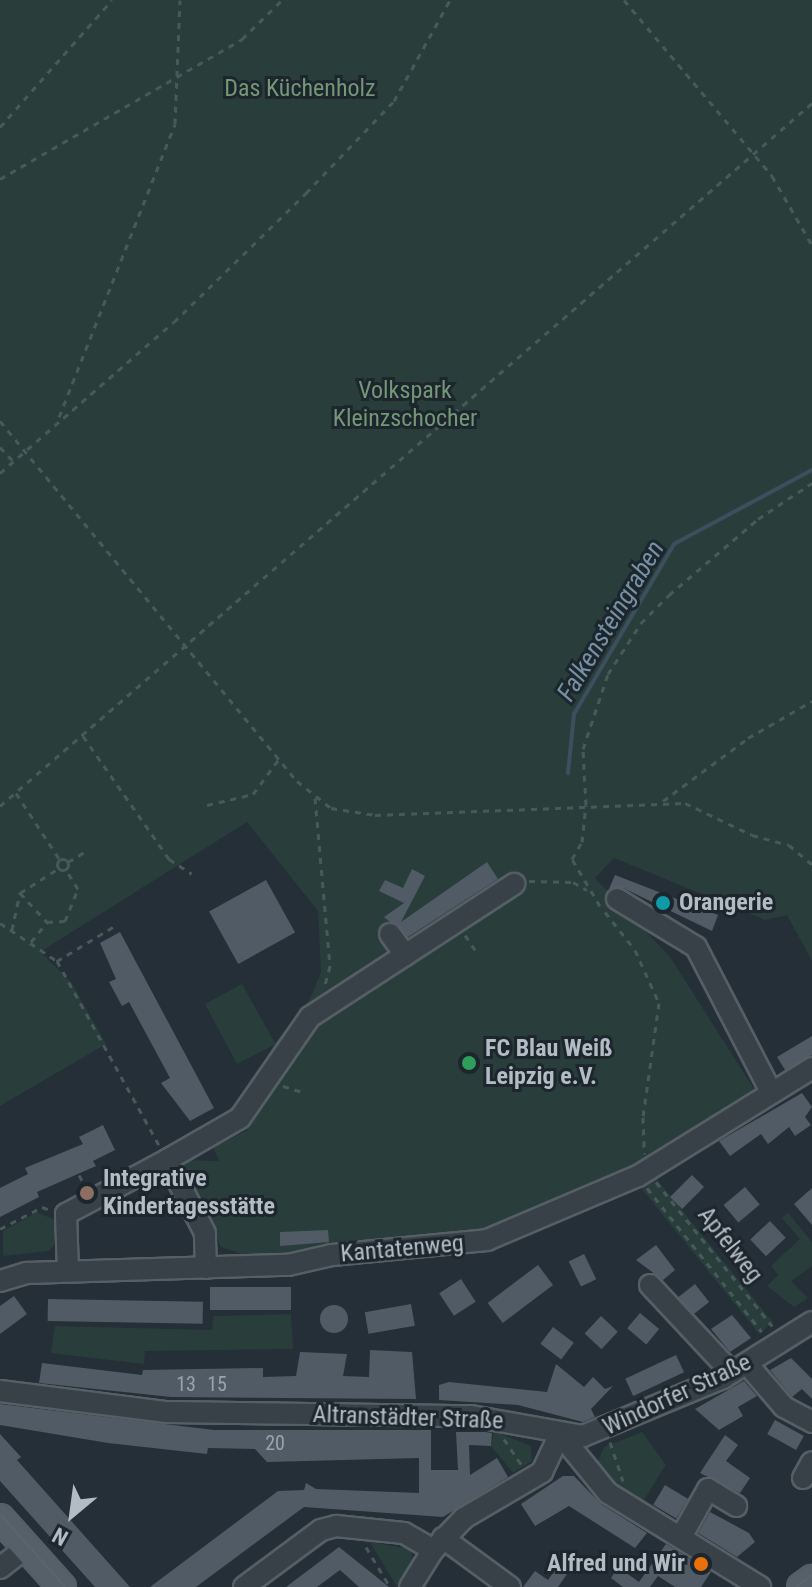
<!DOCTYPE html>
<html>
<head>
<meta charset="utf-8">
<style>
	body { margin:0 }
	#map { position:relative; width:812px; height:1587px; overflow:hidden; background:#242f38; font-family:"Roboto Condensed",sans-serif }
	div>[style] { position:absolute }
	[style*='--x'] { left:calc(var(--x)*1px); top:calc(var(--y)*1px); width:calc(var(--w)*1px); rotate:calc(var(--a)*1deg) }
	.green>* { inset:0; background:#293d3b; transform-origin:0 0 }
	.stream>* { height:4px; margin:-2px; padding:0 2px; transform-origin:2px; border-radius:2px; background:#3b4f5f }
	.building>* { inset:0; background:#505b66; transform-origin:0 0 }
	.round { border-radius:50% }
	.path>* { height:3px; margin-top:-1.5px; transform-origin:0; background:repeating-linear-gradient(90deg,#485959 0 6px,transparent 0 12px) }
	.path>.ring { margin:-1.5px; padding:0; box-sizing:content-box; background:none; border:3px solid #485959; border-radius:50% }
	.roads { filter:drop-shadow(2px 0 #565e66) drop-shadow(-2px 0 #565e66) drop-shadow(0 2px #565e66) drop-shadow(0 -2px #565e66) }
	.minor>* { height:20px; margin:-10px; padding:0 10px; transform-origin:10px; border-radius:10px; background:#384048 }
	.major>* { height:26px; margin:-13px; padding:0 13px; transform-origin:13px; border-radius:13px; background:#566068 }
	.tram>* { height:2px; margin:-1px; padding:0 1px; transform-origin:1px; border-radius:1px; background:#5a656f }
	.dots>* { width:22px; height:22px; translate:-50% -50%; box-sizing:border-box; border:4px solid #1d252d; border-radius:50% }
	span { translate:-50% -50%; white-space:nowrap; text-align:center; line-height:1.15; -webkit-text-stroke:6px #1d252d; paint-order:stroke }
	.number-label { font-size:20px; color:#9aa3ac }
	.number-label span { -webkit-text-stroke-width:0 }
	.park-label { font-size:24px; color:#739777 }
	.poi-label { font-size:24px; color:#b3bbc4; font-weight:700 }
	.left { translate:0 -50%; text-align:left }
	.right { translate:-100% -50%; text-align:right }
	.street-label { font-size:24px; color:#b3bbc4 }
	.water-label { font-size:26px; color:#7690a4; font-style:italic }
	.north { position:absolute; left:32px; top:1475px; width:80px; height:80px; -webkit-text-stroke:6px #1d252d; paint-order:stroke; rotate:209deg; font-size:22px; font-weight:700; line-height:32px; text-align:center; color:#b3bbc4 }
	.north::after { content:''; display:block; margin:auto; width:28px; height:36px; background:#b3bbc4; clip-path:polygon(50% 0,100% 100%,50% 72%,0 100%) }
</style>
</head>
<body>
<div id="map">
	<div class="green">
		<div style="clip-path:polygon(0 0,812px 0,812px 961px,787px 915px,765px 920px,614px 858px,595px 878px,670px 957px,754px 1089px,625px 1173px,481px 1234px,257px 1259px,221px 1247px,182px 1160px,219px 1161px,213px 1147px,248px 1130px,240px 1118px,224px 1115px,251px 1085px,274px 1045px,237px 1064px,205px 1004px,242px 984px,275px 1043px,310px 999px,321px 972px,318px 911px,247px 822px,40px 952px,71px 982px,106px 1044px,0 1106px)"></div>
		<div style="left:656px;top:1178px;width:186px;height:18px;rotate:51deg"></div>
		<div style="clip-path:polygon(37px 1212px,57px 1221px,58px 1242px,48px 1251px,3px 1256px,3px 1231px)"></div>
		<div style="clip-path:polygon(788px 1213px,812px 1242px,812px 1266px,791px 1281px,808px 1298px,794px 1307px,767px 1286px,778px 1275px,771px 1266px,800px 1239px,782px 1218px)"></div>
		<div style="clip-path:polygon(291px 1314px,293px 1349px,145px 1351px,144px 1364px,51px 1353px,55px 1326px,212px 1330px,213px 1316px)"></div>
		<div style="clip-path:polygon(494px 1431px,531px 1446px,532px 1461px,513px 1473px,491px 1446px)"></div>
		<div style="clip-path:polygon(642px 1432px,666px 1465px,642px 1503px,606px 1478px,597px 1463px,604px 1447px)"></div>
		<div style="clip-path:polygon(370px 1542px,411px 1549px,413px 1561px,397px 1587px)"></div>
	</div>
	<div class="stream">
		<div style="--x:568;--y:773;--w:59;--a:-84.2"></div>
		<div style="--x:574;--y:714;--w:197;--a:-59.5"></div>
		<div style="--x:674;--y:544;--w:157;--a:-28.2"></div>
	</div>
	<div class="building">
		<div style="clip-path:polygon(487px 862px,498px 879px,408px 937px,384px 917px,404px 903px,379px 891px,385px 880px,403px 888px,412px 869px,425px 876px,401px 922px)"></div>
		<div style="clip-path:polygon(615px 875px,718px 915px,712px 931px,623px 888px,609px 889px)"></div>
		<div style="left:266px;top:880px;width:60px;height:65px;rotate:61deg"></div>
		<div style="clip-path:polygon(120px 932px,214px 1108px,190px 1121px,161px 1083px,170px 1078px,129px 1002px,122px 1006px,109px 982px,116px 979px,100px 943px)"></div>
		<div style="clip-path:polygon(812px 1036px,812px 1055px,785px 1070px,777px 1057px)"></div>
		<div style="clip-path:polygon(802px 1093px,812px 1107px,805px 1117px,811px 1125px,795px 1136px,789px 1127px,768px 1144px,761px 1134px,730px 1156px,719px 1141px)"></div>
		<div style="clip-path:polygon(103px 1125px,115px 1150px,93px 1161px,96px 1166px,37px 1192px,39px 1197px,0 1217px,0 1188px,28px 1174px,25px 1168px,83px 1144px,79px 1137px)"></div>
		<div style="left:692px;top:1175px;width:17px;height:31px;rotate:45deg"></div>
		<div style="left:745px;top:1187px;width:23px;height:28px;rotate:50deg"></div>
		<div style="clip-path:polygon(812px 1188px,812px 1225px,794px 1204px)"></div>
		<div style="left:770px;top:1221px;width:23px;height:27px;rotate:47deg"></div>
		<div style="clip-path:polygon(328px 1230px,329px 1242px,280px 1246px,280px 1232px)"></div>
		<div style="clip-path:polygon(656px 1245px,675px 1270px,663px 1280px,636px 1260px)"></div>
		<div style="left:584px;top:1254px;width:28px;height:17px;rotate:64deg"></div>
		<div style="left:538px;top:1265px;width:25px;height:63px;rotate:53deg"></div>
		<div style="left:461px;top:1279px;width:27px;height:26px;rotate:57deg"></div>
		<div style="left:695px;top:1284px;width:23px;height:21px;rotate:52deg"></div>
		<div style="left:291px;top:1287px;width:23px;height:81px;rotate:90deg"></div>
		<div style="clip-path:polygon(14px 1296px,27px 1314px,0 1334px,0 1306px)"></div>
		<div style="left:48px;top:1299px;width:155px;height:22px;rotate:1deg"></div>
		<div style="left:411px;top:1304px;width:22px;height:47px;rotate:80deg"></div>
		<div class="round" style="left:320px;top:1305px;width:28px;height:28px"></div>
		<div style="left:640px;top:1313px;width:25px;height:20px;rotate:40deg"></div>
		<div style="clip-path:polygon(732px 1315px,751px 1338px,730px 1352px,711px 1329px)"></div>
		<div style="left:601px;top:1316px;width:23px;height:24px;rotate:43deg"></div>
		<div style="left:553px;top:1327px;width:26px;height:21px;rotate:37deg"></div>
		<div style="clip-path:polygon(370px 1350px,412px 1352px,416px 1399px,171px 1397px,39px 1383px,42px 1363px,142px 1375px,143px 1370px,263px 1368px,263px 1377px,296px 1376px,300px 1352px,347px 1354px,343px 1376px,369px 1377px)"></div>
		<div style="left:676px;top:1355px;width:19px;height:56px;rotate:65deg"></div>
		<div style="clip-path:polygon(791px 1358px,812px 1379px,812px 1399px,802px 1389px,792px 1397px,770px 1370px)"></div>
		<div style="clip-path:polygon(556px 1364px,584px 1387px,593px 1377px,605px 1389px,613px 1386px,591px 1409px,595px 1417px,583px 1422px,518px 1405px,439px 1400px,439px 1385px,449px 1382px,547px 1392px)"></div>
		<div style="clip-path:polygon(744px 1381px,757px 1396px,738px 1407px,743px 1416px,719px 1430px,695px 1409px)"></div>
		<div style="clip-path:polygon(0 1404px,214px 1430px,431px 1430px,431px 1470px,458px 1470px,456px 1432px,485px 1432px,492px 1433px,491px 1446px,469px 1445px,470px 1475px,497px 1458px,508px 1477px,443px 1517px,304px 1507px,196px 1587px,150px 1587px,278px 1491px,304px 1490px,306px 1483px,316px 1489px,419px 1493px,419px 1458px,267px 1462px,255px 1449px,208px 1448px,207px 1454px,108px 1443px,0 1425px)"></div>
		<div style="left:775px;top:1420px;width:33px;height:16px;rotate:29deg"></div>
		<div style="clip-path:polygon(0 1434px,21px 1457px,17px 1460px,130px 1587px,95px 1587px,0 1481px)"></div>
		<div style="clip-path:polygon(725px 1435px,738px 1445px,726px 1461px,750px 1478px,740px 1493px,700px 1473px)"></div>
		<div style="clip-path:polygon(563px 1476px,574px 1476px,601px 1504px,647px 1533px,635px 1548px,569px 1506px,535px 1526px,521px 1504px)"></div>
		<div style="left:665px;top:1485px;width:27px;height:23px;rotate:31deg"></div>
		<div style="clip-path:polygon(710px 1512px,749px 1533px,755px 1542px,737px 1557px,698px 1533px)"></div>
		<div style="clip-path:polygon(666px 1544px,711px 1572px,701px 1587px,675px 1587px,658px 1576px,650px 1587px,623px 1587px,611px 1578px,618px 1567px,639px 1582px)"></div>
		<div style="clip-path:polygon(339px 1547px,389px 1587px,359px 1587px,340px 1570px,317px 1587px,286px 1587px)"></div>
		<div style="clip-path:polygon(566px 1554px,576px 1561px,558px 1587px,523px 1587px,535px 1571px,548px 1580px)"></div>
	</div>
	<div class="path">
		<div style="--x:624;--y:0;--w:230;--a:49.9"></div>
		<div style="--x:772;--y:176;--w:80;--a:59.9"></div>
		<div style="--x:0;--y:127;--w:169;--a:-48.6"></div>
		<div style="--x:0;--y:179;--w:280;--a:-30"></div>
		<div style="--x:242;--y:39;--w:56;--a:-44.3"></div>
		<div style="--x:59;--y:417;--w:315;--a:-68.4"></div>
		<div style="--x:175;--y:124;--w:124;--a:-87.7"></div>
		<div style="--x:0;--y:421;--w:467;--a:50.5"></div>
		<div style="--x:297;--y:781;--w:43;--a:38.5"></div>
		<div style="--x:331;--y:808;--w:45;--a:9"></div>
		<div style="--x:375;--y:815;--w:310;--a:-2.2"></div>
		<div style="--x:685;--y:803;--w:74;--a:25.5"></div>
		<div style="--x:752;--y:835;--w:38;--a:15"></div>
		<div style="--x:789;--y:845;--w:30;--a:40"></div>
		<div style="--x:0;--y:447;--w:21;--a:47"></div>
		<div style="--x:0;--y:473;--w:230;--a:-41"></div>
		<div style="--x:174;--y:322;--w:185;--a:-44.3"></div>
		<div style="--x:306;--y:193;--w:127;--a:-46.3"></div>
		<div style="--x:394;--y:101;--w:115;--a:-61"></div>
		<div style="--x:83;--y:736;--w:150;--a:55"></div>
		<div style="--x:169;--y:859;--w:27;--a:33"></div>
		<div style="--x:16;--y:793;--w:80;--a:56.7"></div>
		<div style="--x:315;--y:798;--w:169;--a:84.9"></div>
		<div style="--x:330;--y:966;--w:24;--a:105"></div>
		<div style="--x:663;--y:801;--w:106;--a:-36.5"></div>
		<div style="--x:748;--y:738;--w:74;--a:-30"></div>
		<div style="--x:207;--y:805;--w:47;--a:-13.4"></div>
		<div style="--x:253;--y:794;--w:44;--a:-53.4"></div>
		<div style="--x:0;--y:806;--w:1074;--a:-40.88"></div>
		<div class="ring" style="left:57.5px;top:859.5px;width:8px;height:8px"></div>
		<div style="--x:68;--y:862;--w:23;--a:-31"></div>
		<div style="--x:529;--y:881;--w:44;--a:1.3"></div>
		<div style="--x:573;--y:882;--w:16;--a:30"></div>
		<div style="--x:20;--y:893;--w:40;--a:47"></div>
		<div style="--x:600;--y:906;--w:55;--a:-120.8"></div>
		<div style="--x:572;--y:859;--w:20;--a:-60"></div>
		<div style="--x:582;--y:842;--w:37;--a:-84"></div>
		<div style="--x:586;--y:805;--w:56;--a:-93.1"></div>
		<div style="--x:583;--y:749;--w:79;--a:-71.6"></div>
		<div style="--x:608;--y:674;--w:61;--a:-57.1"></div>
		<div style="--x:641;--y:623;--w:40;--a:-45"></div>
		<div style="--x:669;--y:595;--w:117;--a:-40.5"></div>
		<div style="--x:758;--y:519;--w:65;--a:-33.7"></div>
		<div style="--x:605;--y:912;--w:48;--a:51.7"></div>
		<div style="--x:635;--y:950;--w:58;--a:65.6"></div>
		<div style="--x:659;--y:1003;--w:115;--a:98"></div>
		<div style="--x:643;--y:1117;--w:37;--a:88"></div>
		<div style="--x:0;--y:923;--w:69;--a:33.7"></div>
		<div style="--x:113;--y:927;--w:66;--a:148.7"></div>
		<div style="--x:57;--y:961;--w:210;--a:61"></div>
		<div style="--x:12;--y:930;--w:38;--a:-78"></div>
		<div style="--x:20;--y:893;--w:46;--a:-32.7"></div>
		<div style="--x:465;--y:935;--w:18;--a:56"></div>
		<div style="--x:31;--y:942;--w:26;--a:-51"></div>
		<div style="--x:47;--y:922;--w:18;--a:-3"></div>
		<div style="--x:65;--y:921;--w:35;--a:-68"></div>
		<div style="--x:78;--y:889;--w:22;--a:-122"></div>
		<div style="--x:283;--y:1086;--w:24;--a:17"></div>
		<div style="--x:79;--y:1175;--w:13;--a:61"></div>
		<div style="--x:656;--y:1182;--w:185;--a:51.1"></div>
		<div style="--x:647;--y:1188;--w:184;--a:51.4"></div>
		<div style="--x:0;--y:1229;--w:47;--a:-27.6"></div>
		<div style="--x:42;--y:1207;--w:9;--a:21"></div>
		<div style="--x:504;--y:1439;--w:32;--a:56"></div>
		<div style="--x:610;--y:1442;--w:41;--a:71.6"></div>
		<div style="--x:366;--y:1547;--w:47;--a:59"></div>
	</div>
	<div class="roads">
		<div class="minor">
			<div style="--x:617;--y:899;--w:92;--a:31.3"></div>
			<div style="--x:696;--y:947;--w:161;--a:62.6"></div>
			<div style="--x:390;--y:934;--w:26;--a:54"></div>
			<div style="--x:206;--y:1268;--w:35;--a:-92"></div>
			<div style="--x:205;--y:1233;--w:82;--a:-117.5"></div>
			<div style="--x:167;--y:1160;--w:84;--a:-29.9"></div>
			<div style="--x:240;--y:1118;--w:123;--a:-55.3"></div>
			<div style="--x:310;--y:1017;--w:244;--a:-33.1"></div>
			<div style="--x:68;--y:1271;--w:57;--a:-92"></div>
			<div style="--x:66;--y:1214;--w:115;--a:-28.1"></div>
			<div style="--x:0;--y:1281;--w:28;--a:-17"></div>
			<div style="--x:27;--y:1273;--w:261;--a:-1.8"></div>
			<div style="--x:288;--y:1265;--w:45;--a:-12.8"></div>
			<div style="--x:332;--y:1255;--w:156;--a:-5.5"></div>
			<div style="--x:487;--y:1240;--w:164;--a:-23"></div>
			<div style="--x:638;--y:1176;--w:205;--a:-31.8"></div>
			<div style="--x:650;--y:1285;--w:120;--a:47"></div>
			<div style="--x:748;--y:1365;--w:55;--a:49.4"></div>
			<div style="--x:784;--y:1407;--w:32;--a:28"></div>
			<div style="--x:0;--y:1391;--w:168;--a:7.2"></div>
			<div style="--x:167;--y:1412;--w:304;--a:0.8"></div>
			<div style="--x:471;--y:1416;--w:114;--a:10.1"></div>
			<div style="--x:583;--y:1436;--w:152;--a:-22.5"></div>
			<div style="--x:723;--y:1378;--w:105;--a:-32.2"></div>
			<div style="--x:560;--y:1434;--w:76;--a:50.9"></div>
			<div style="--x:608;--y:1493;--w:179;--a:31.7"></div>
			<div style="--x:803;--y:1478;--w:18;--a:-61"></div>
			<div style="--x:681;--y:1537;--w:55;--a:-60.6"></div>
			<div style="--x:708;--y:1489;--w:33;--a:31"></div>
			<div style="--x:443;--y:1538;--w:83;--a:36.2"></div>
			<div style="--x:0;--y:1568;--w:33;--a:-38"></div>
			<div style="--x:244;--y:1587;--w:96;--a:-36.5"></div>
			<div style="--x:321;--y:1530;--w:16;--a:-15"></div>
			<div style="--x:336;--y:1526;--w:68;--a:5.9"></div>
			<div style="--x:404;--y:1533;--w:34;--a:30"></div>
			<div style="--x:410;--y:1587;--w:44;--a:-58.1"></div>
			<div style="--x:433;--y:1550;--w:45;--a:-45.9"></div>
			<div style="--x:464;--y:1518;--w:91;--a:-30.5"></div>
			<div style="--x:542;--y:1472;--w:42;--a:-64.7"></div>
		</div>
		<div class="major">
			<div style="--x:0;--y:1518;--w:93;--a:48.1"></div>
			<div style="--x:801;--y:1587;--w:14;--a:-36"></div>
		</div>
	</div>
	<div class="tram">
		<div style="--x:0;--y:1514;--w:98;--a:48.3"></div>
		<div style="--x:796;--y:1587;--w:20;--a:-37"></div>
	</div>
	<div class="dots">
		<div style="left:663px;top:903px;background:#0f9aa8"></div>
		<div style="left:469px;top:1063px;background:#2e9e5b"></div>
		<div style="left:87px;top:1193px;background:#8d6e63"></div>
		<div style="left:701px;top:1564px;background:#e8710a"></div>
	</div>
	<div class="number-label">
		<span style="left:186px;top:1384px">13</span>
		<span style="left:217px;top:1384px">15</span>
		<span style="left:275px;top:1443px">20</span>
	</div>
	<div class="park-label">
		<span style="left:300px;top:89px">Das Küchenholz</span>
		<span style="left:405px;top:405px">Volkspark<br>Kleinzschocher</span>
	</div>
	<div class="poi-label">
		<span class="left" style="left:679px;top:903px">Orangerie</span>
		<span class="left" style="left:485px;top:1063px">FC Blau Weiß<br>Leipzig e.V.</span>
		<span class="left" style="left:103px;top:1193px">Integrative<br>Kindertagesstätte</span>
		<span class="right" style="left:685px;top:1564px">Alfred und Wir</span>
	</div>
	<div class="street-label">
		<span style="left:730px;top:1245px;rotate:52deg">Apfelweg</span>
		<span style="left:402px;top:1249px;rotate:-5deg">Kantatenweg</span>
		<span style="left:677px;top:1395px;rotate:-25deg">Windorfer Straße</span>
		<span style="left:408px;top:1418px;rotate:2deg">Altranstädter Straße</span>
	</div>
	<div class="water-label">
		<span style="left:611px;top:621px;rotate:-59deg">Falkensteingraben</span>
	</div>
	<div class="north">N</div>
</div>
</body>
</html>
